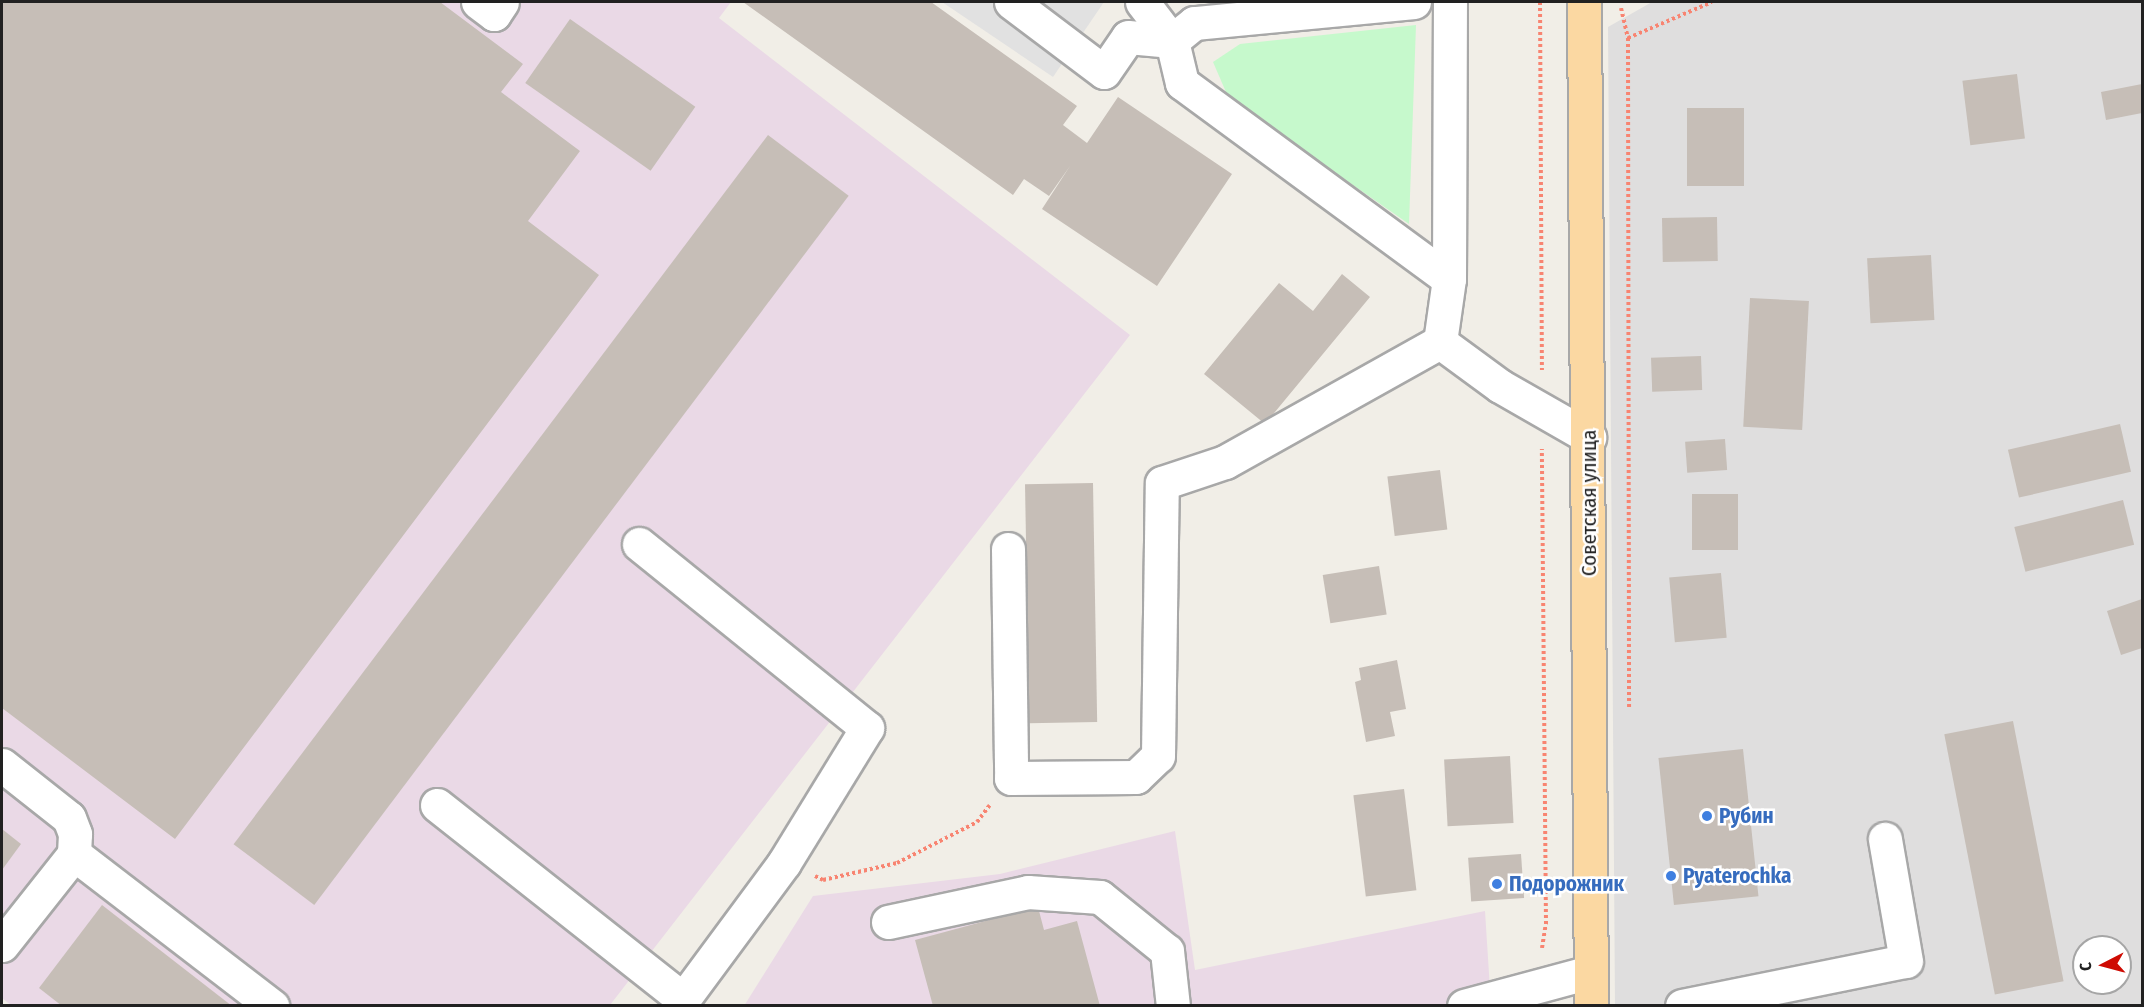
<!DOCTYPE html>
<html>
<head>
<meta charset="utf-8">
<style>
	body { margin:0 }
	#map { position:relative; width:2144px; height:1007px; overflow:hidden; background:#f1eee7; font-family:"Fira Sans Condensed",sans-serif }
	div>[style] { position:absolute }
	[style*='--x'] { left:calc(var(--x)*1px); top:calc(var(--y)*1px); width:calc(var(--w)*1px); rotate:calc(var(--a)*1deg) }
	.residential>* { inset:0; background:#dfdede }
	.industrial>* { inset:0; background:#ead9e6 }
	.park>* { inset:0; background:#c6f9cc }
	.parking>* { inset:0; background:#e1e1e1 }
	.building>* { inset:0; background:#c6beb7; transform-origin:0 0 }
	.path>* { height:4px; margin-top:-2px; transform-origin:0; background:repeating-linear-gradient(90deg,#f88471 0 3px,transparent 0 6px) }
	.roads { filter:drop-shadow(2px 0 #a8a8a8) drop-shadow(-2px 0 #a8a8a8) drop-shadow(0 2px #a8a8a8) drop-shadow(0 -2px #a8a8a8) }
	.minor>* { height:33px; margin:-16.5px; padding:0 16.5px; transform-origin:16.5px; border-radius:16.5px; background:#fff }
	.major>* { height:33px; margin:-16.5px; padding:0 16.5px; transform-origin:16.5px; border-radius:16.5px; background:#fbd8a2 }
	.dots>* { width:16px; height:16px; translate:-50% -50%; box-sizing:border-box; border:3px solid #fff; border-radius:50% }
	span { translate:-50% -50%; white-space:nowrap; text-align:center; line-height:1.15; -webkit-text-stroke:5px #fff; paint-order:stroke }
	.street-label { font-size:21px; color:#212121 }
	.shop-label { font-size:21px; color:#366cbe; font-weight:700 }
	.left { translate:0 -50%; text-align:left }
	.frame { position:absolute; inset:0; border:3px solid #212121; pointer-events:none }
	.north { position:absolute; left:2072px; top:935px; width:60px; height:60px; box-sizing:border-box; background:#fff; border:2px solid #a6a6a6; border-radius:50%; rotate:264deg; font-size:16px; font-weight:700; line-height:24px; text-align:center; color:#212121 }
	.north::after { content:''; display:block; margin:auto; width:21px; height:27px; background:#ce0b03; clip-path:polygon(50% 0,100% 100%,50% 72%,0 100%) }
</style>
</head>
<body>
<div id="map">
	<div class="residential">
		<div style="clip-path:polygon(evenodd,1652px 2px,2142px 2px,2142px 1005px,1615px 1005px,1608px 27px,1652px 2px,2084px 947px,2120px 947px,2120px 983px,2084px 983px,2084px 947px)"></div>
	</div>
	<div class="industrial">
		<div style="clip-path:polygon(2px 2px,731px 2px,719px 18px,1130px 335px,610px 1005px,12px 1006px,2px 998px)"></div>
		<div style="clip-path:polygon(1175px 831px,1195px 970px,1485px 911px,1491px 1005px,744px 1006px,813px 896px,1000px 874px)"></div>
	</div>
	<div class="park">
		<div style="clip-path:polygon(1416px 25px,1409px 224px,1229px 99px,1213px 62px,1240px 44px)"></div>
	</div>
	<div class="parking">
		<div style="clip-path:polygon(942px 2px,1104px 2px,1053px 77px)"></div>
	</div>
	<div class="building">
		<div style="clip-path:polygon(2px 2px,440px 2px,523px 64px,501px 92px,580px 151px,528px 221px,599px 275px,175px 839px,2px 708px)"></div>
		<div style="clip-path:polygon(743px 2px,931px 2px,1077px 106px,1063px 125px,1087px 143px,1118px 97px,1232px 174px,1157px 286px,1042px 209px,1070px 166px,1049px 196px,1024px 179px,1013px 195px)"></div>
		<div style="left:570px;top:19px;width:153px;height:78px;rotate:35deg"></div>
		<div style="left:2017px;top:74px;width:65px;height:55px;rotate:83deg"></div>
		<div style="clip-path:polygon(2142px 84px,2142px 113px,2106px 120px,2101px 92px)"></div>
		<div style="left:1687px;top:108px;width:57px;height:78px"></div>
		<div style="left:768px;top:135px;width:101px;height:888px;rotate:37deg"></div>
		<div style="left:1717px;top:217px;width:44px;height:55px;rotate:89deg"></div>
		<div style="left:1931px;top:255px;width:65px;height:64px;rotate:87deg"></div>
		<div style="clip-path:polygon(1342px 274px,1370px 297px,1265px 424px,1204px 374px,1279px 283px,1313px 311px)"></div>
		<div style="left:1750px;top:298px;width:59px;height:129px;rotate:3deg"></div>
		<div style="left:1701px;top:356px;width:34px;height:50px;rotate:88deg"></div>
		<div style="left:2120px;top:424px;width:49px;height:115px;rotate:77deg"></div>
		<div style="left:1725px;top:439px;width:31px;height:40px;rotate:86deg"></div>
		<div style="left:1440px;top:470px;width:60px;height:53px;rotate:83deg"></div>
		<div style="left:1093px;top:483px;width:239px;height:68px;rotate:89deg"></div>
		<div style="left:1692px;top:494px;width:46px;height:56px"></div>
		<div style="left:2123px;top:500px;width:46px;height:112px;rotate:76deg"></div>
		<div style="left:1379px;top:566px;width:49px;height:57px;rotate:81deg"></div>
		<div style="left:1721px;top:573px;width:65px;height:52px;rotate:85deg"></div>
		<div style="clip-path:polygon(2142px 599px,2142px 648px,2121px 655px,2107px 611px)"></div>
		<div style="clip-path:polygon(1397px 660px,1406px 709px,1390px 712px,1395px 736px,1366px 742px,1355px 682px,1361px 680px,1359px 668px)"></div>
		<div style="left:2013px;top:721px;width:265px;height:70px;rotate:79deg"></div>
		<div style="left:1743px;top:749px;width:148px;height:85px;rotate:84deg"></div>
		<div style="left:1510px;top:756px;width:67px;height:66px;rotate:87deg"></div>
		<div style="left:1404px;top:789px;width:102px;height:51px;rotate:83deg"></div>
		<div style="clip-path:polygon(2px 829px,21px 844px,2px 870px)"></div>
		<div style="left:1521px;top:854px;width:44px;height:53px;rotate:86deg"></div>
		<div style="clip-path:polygon(102px 905px,232px 1006px,62px 1006px,39px 988px)"></div>
		<div style="clip-path:polygon(1038px 907px,1044px 930px,1077px 921px,1100px 1006px,933px 1006px,915px 940px)"></div>
	</div>
	<div class="path">
		<div style="--x:1540;--y:2;--w:368;--a:89.7"></div>
		<div style="--x:1621;--y:8;--w:31;--a:77"></div>
		<div style="--x:1628;--y:38;--w:671;--a:89.91"></div>
		<div style="--x:1628;--y:38;--w:91;--a:-23.2"></div>
		<div style="--x:815;--y:876;--w:9;--a:27"></div>
		<div style="--x:823;--y:880;--w:76;--a:-12.9"></div>
		<div style="--x:897;--y:863;--w:90;--a:-27.1"></div>
		<div style="--x:977;--y:822;--w:21;--a:-53"></div>
		<div style="--x:1542;--y:948;--w:24;--a:-81"></div>
		<div style="--x:1546;--y:924;--w:475;--a:-90.5"></div>
	</div>
	<div class="roads">
		<div class="minor">
			<div style="--x:478;--y:2;--w:20;--a:37"></div>
			<div style="--x:494;--y:14;--w:14;--a:-56"></div>
			<div style="--x:1011;--y:2;--w:116;--a:37"></div>
			<div style="--x:1104;--y:72;--w:42;--a:-55.6"></div>
			<div style="--x:1128;--y:37;--w:44;--a:5.2"></div>
			<div style="--x:1172;--y:41;--w:49;--a:-127.6"></div>
			<div style="--x:1414;--y:2;--w:221;--a:174.5"></div>
			<div style="--x:1194;--y:23;--w:28;--a:141"></div>
			<div style="--x:1172;--y:41;--w:43;--a:76.6"></div>
			<div style="--x:1182;--y:83;--w:331;--a:36.3"></div>
			<div style="--x:1440;--y:342;--w:64;--a:-81.9"></div>
			<div style="--x:1449;--y:279;--w:277;--a:-89.8"></div>
			<div style="--x:1440;--y:342;--w:74;--a:36.3"></div>
			<div style="--x:1500;--y:386;--w:103;--a:29.8"></div>
			<div style="--x:639;--y:544;--w:293;--a:38.9"></div>
			<div style="--x:867;--y:728;--w:158;--a:121.6"></div>
			<div style="--x:784;--y:863;--w:178;--a:126.5"></div>
			<div style="--x:1008;--y:549;--w:229;--a:89.2"></div>
			<div style="--x:1011;--y:778;--w:125;--a:-0.5"></div>
			<div style="--x:1136;--y:777;--w:30;--a:-44"></div>
			<div style="--x:1158;--y:756;--w:273;--a:-89.2"></div>
			<div style="--x:1162;--y:483;--w:66;--a:-18.4"></div>
			<div style="--x:1225;--y:462;--w:246;--a:-29.2"></div>
			<div style="--x:2;--y:765;--w:85;--a:38.3"></div>
			<div style="--x:69;--y:818;--w:17;--a:69"></div>
			<div style="--x:75;--y:834;--w:20;--a:93"></div>
			<div style="--x:437;--y:805;--w:313;--a:38.3"></div>
			<div style="--x:888;--y:922;--w:143;--a:-12.1"></div>
			<div style="--x:1028;--y:892;--w:72;--a:4"></div>
			<div style="--x:1100;--y:897;--w:86;--a:38.9"></div>
			<div style="--x:1167;--y:951;--w:55;--a:83.8"></div>
			<div style="--x:2;--y:945;--w:116;--a:-51.6"></div>
			<div style="--x:74;--y:854;--w:250;--a:37.5"></div>
			<div style="--x:1464;--y:1006;--w:131;--a:-15.1"></div>
			<div style="--x:1682;--y:1006;--w:228;--a:-11.4"></div>
			<div style="--x:1906;--y:961;--w:124;--a:-99.8"></div>
		</div>
		<div class="major">
			<div style="--x:1584;--y:2;--w:1004;--a:89.6"></div>
		</div>
	</div>
	<div class="dots">
		<div style="left:1707px;top:816px;background:#3f7fe0"></div>
		<div style="left:1671px;top:876px;background:#3f7fe0"></div>
		<div style="left:1497px;top:884px;background:#3f7fe0"></div>
	</div>
	<div class="street-label">
		<span style="left:1589px;top:503px;rotate:-90deg">Советская улица</span>
	</div>
	<div class="shop-label">
		<span class="left" style="left:1719px;top:816px">Рубин</span>
		<span class="left" style="left:1683px;top:876px">Pyaterochka</span>
		<span class="left" style="left:1509px;top:884px">Подорожник</span>
	</div>
	<div class="frame"></div>
	<div class="north">С</div>
</div>
</body>
</html>
